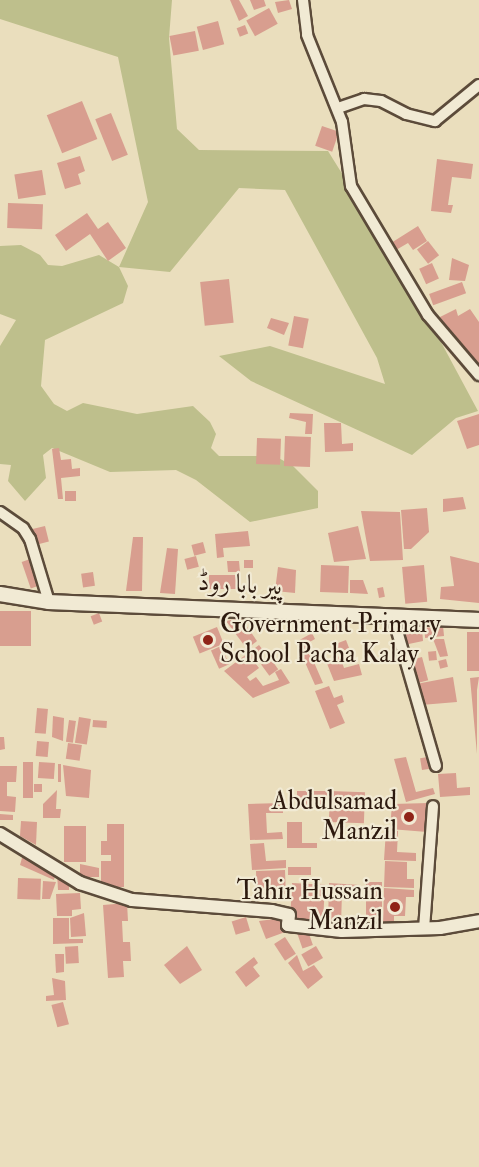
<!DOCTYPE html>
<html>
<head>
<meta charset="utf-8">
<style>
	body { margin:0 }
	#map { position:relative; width:479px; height:1167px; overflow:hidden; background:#eadebd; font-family:"IM FELL Double Pica",Amiri,serif }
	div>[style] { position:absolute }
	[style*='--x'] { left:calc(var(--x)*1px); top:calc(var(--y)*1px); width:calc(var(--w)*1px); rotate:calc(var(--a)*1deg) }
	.green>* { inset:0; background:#bebf8c }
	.building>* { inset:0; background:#d89e8f; transform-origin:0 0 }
	.roads { filter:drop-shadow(2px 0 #5c4b3a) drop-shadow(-2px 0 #5c4b3a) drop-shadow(0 2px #5c4b3a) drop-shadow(0 -2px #5c4b3a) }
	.minor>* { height:10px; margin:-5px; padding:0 5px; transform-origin:5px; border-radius:5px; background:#f1ead4 }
	.tertiary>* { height:12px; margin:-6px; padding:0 6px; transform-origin:6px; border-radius:6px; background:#f1ead4 }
	.secondary>* { height:14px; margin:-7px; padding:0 7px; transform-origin:7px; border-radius:7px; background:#f1ead4 }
	.dots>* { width:16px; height:16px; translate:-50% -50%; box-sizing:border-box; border:3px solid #f1ead4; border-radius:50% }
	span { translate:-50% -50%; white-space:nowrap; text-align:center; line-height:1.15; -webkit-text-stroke:4.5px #f1ead4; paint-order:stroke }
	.street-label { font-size:26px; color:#2d1a0f }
	.poi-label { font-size:26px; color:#2d1a0f }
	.left { translate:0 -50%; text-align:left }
	.right { translate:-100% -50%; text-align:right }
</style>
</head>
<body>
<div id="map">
	<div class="green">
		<div style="clip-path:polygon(0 0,172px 0,169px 38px,177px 129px,199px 150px,328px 151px,405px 275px,478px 411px,456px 418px,412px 455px,251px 381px,219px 356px,270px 346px,385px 384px,377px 358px,285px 190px,239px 188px,170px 272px,119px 267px,128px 286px,123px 303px,45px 340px,41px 386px,54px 404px,67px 411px,83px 403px,137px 414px,193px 406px,210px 422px,216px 434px,211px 448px,219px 456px,275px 456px,293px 466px,318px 491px,318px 508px,250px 522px,196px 480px,176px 470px,110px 472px,52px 448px,43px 455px,46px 478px,25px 501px,8px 481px,11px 465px,0 464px,0 346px,16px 320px,0 314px,0 246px,21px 245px,40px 255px,48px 265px,62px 266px,99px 255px,119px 267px,148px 202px,118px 57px,0 19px)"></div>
	</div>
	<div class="building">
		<div style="clip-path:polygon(230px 0,239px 0,248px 16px,239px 21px)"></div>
		<div style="clip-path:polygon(250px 0,264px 0,266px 6px,254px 10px)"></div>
		<div style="clip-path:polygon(289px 0,292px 9px,278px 13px,275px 2px)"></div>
		<div style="left:269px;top:8px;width:18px;height:26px;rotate:61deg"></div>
		<div style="left:218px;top:21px;width:24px;height:22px;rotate:75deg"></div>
		<div style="left:245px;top:25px;width:9px;height:9px;rotate:69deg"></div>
		<div style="left:195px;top:31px;width:20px;height:26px;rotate:79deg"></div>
		<div style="left:82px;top:101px;width:41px;height:38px;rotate:68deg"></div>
		<div style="left:111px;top:113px;width:45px;height:17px;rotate:68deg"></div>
		<div style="left:322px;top:126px;width:18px;height:21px;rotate:19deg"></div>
		<div style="clip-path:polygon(80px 156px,85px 171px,78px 174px,81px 184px,65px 189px,57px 163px)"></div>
		<div style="clip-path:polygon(437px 159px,473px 164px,471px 179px,452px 177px,448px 205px,453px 205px,451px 213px,431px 211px)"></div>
		<div style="left:42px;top:170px;width:25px;height:28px;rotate:81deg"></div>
		<div style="left:8px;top:203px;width:35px;height:25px;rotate:2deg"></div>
		<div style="clip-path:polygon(87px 213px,98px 229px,108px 222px,126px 248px,108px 261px,90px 234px,66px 251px,55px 235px)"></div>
		<div style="clip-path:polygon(418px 226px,427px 241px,413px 250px,408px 243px,396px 250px,391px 243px)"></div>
		<div style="left:428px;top:241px;width:18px;height:14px;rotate:52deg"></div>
		<div style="clip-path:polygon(452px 258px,469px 265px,465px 281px,449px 280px)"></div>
		<div style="left:432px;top:263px;width:17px;height:14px;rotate:66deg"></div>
		<div style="left:229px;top:279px;width:44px;height:29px;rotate:84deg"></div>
		<div style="left:462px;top:282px;width:12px;height:35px;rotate:70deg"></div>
		<div style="clip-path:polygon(456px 309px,458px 316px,470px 309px,479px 322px,479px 371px,443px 327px,440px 317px)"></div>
		<div style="left:294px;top:316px;width:15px;height:30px;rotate:11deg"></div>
		<div style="clip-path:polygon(271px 318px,289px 323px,284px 335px,267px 328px)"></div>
		<div style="clip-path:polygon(290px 413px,313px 414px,312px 434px,305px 434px,306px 422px,289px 418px)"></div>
		<div style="clip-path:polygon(479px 414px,479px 445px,467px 449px,457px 421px)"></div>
		<div style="clip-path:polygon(324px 423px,341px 423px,342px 444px,353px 443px,353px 451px,325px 452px)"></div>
		<div style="left:285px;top:436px;width:26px;height:30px;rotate:2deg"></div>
		<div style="left:257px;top:438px;width:24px;height:26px;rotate:2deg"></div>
		<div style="clip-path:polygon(59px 448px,61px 460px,71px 459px,72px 469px,80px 468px,80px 476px,61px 478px,63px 499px,58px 499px,52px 449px)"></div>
		<div style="left:65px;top:491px;width:11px;height:10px"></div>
		<div style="clip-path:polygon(463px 497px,466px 509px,443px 512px,443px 499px)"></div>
		<div style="clip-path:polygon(427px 508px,429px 532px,411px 549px,404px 549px,401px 510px)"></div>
		<div style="clip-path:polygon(361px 511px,400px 512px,403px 560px,370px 561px)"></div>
		<div style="left:45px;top:526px;width:16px;height:16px;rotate:76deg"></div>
		<div style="clip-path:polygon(358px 526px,366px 559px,334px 562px,328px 533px)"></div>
		<div style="clip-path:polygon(248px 531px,250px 546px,223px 548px,224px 557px,217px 558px,215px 534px)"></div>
		<div style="clip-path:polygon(133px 537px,143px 537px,142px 591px,126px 591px)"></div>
		<div style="left:203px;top:542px;width:11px;height:12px;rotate:75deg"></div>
		<div style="clip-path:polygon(167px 548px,178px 549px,175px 594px,160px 593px)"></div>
		<div style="left:196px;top:556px;width:11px;height:12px;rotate:75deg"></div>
		<div style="clip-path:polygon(450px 556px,479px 563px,479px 603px,440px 599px,441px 587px,454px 586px)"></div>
		<div style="left:33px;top:558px;width:28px;height:12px;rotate:71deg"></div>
		<div style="left:244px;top:560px;width:9px;height:8px"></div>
		<div style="clip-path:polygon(227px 561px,239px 561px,240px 572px,228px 572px)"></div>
		<div style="left:321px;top:565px;width:28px;height:27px;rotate:2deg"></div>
		<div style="left:424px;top:565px;width:37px;height:22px;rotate:85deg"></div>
		<div style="clip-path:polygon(278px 567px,296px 570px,295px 593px,275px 591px)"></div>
		<div style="left:93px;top:572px;width:14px;height:12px;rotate:82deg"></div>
		<div style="left:209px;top:575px;width:29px;height:14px"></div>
		<div style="clip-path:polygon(350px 580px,363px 580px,368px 594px,350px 593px)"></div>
		<div style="left:383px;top:587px;width:10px;height:6px;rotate:79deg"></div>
		<div style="left:0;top:611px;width:31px;height:35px"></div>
		<div style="left:99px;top:613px;width:9px;height:9px;rotate:69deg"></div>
		<div style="clip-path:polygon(310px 616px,318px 617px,324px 632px,317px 633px)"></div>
		<div style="clip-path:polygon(326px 617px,343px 617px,345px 628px,331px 632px)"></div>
		<div style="clip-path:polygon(241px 618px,257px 641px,247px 649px,226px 621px)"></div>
		<div style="left:443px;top:626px;width:10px;height:19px;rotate:84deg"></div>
		<div style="left:217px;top:627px;width:18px;height:26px;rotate:68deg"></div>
		<div style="clip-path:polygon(422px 628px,423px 641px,404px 645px,400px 633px)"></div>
		<div style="left:467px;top:632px;width:12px;height:39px"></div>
		<div style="clip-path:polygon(312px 633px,315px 639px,306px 644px,323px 683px,315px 685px,296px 642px)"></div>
		<div style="clip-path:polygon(433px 639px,444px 639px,448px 656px,440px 657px)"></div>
		<div style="left:346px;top:640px;width:9px;height:12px;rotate:69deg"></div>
		<div style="clip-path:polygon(259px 645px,263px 650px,252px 659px,259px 668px,247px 677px,250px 681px,256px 677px,263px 686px,279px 680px,275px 672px,281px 669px,290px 683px,253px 698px,224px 671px)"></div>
		<div style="left:221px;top:646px;width:20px;height:11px;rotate:66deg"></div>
		<div style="left:436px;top:651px;width:9px;height:8px;rotate:84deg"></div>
		<div style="clip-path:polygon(340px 656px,344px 668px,359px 664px,362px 675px,334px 681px,326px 661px)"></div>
		<div style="left:422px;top:657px;width:24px;height:12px;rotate:75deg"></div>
		<div style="left:270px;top:658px;width:14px;height:11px;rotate:54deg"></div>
		<div style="left:446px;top:659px;width:8px;height:8px;rotate:76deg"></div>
		<div style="clip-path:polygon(453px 677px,457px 702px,421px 705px,416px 684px)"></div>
		<div style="clip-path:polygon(479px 677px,477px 690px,477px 754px,470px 678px)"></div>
		<div style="clip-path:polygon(329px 686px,334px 698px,342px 695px,344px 702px,337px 705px,345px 723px,330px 729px,315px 691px)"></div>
		<div style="left:37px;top:708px;width:11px;height:25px;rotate:5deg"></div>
		<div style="clip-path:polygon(53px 716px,64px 718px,63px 741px,52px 737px)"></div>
		<div style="left:79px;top:717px;width:12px;height:26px;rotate:9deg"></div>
		<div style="left:69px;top:720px;width:7px;height:22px;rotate:8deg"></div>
		<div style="left:93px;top:720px;width:14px;height:7px;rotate:4deg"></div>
		<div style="clip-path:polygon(0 737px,4px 737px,5px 749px,0 750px)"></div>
		<div style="left:37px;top:741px;width:12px;height:15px;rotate:5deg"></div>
		<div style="left:68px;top:743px;width:14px;height:16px;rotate:8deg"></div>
		<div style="clip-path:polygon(406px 757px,416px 792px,433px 788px,435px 794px,406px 802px,394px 759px)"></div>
		<div style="left:428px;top:757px;width:12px;height:8px;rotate:81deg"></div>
		<div style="left:23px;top:762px;width:10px;height:36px"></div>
		<div style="left:39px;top:762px;width:16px;height:16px;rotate:4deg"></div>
		<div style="left:58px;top:764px;width:3px;height:18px"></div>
		<div style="clip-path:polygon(63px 765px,91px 770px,89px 798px,66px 796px)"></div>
		<div style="clip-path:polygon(0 766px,17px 766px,16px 782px,7px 782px,7px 796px,16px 797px,15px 812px,0 811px)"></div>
		<div style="clip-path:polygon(456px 773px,457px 788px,470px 787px,470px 795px,440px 797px,438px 774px)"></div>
		<div style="left:34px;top:784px;width:8px;height:8px"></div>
		<div style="clip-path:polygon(57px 790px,56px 809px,61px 809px,60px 818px,43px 818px,43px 804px)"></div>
		<div style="left:297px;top:791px;width:30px;height:14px"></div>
		<div style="left:330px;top:791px;width:35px;height:31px;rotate:2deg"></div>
		<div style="clip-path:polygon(283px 803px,283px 813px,266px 813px,267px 833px,282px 832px,283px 839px,250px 840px,248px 804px)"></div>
		<div style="clip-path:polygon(429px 803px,427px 832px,390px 829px,392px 804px)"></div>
		<div style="clip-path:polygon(0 814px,13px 815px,13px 820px,0 820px)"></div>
		<div style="clip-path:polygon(21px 821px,37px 822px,36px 845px,20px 836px)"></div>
		<div style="clip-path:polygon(287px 822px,302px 822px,302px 843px,317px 843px,317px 848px,287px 848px)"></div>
		<div style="clip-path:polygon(107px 824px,124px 824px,124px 887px,101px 887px,101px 861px,111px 861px,111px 855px,101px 855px,101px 841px,107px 841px)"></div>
		<div style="left:64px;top:826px;width:22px;height:36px"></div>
		<div style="clip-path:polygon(386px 830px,398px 831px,397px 852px,416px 853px,416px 861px,384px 860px)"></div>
		<div style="clip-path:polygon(264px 843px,266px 861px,286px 860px,286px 868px,252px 870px,250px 844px)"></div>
		<div style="clip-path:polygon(24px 851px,56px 872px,54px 880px,20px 865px)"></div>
		<div style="clip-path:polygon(385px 861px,407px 862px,407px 879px,414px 879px,414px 888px,384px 887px)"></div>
		<div style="clip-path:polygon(80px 864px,99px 868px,99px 877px,80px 877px)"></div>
		<div style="left:288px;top:867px;width:23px;height:8px"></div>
		<div style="left:285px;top:870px;width:24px;height:29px;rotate:88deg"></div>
		<div style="clip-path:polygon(57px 872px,69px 880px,69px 890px,58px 890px)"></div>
		<div style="left:18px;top:878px;width:23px;height:21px;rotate:2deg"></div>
		<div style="clip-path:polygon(43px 881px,56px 882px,50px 899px,42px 899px)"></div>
		<div style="left:366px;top:882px;width:16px;height:35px"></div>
		<div style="left:292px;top:883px;width:33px;height:40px;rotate:3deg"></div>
		<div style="clip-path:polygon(329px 883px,360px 885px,360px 894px,342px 893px,341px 925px,328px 924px)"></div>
		<div style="clip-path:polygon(384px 888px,414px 890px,414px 897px,406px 897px,405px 916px,394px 916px,394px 924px,383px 924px)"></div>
		<div style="clip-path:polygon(80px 893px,81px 909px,72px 910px,72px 916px,57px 916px,56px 894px)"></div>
		<div style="clip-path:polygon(127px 903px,128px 921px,122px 921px,123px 942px,130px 942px,131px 961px,123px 961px,124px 977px,108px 978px,103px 905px)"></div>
		<div style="clip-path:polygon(84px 913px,86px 936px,71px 937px,70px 918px)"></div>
		<div style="left:246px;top:917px;width:14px;height:15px;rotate:73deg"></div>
		<div style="clip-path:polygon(53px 918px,69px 918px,69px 939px,83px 939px,83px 943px,53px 944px)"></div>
		<div style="clip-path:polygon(282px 918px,288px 931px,266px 939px,259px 921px)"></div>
		<div style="left:307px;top:928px;width:18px;height:11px;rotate:71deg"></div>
		<div style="left:285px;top:937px;width:20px;height:13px;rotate:57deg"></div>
		<div style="left:78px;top:946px;width:17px;height:13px;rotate:87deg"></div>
		<div style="clip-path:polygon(187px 946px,202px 970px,180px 984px,164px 965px)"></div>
		<div style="left:316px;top:946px;width:14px;height:17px;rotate:60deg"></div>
		<div style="clip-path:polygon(55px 954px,64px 954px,64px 972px,56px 973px)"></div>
		<div style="clip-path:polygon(297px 955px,303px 971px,314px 965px,323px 977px,308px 989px,288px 963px)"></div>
		<div style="clip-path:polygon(254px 957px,258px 963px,253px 967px,260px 976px,246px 987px,235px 972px)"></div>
		<div style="clip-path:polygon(52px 978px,65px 981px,66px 1000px,46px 1001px,46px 996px,54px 995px)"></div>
		<div style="left:63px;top:1002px;width:23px;height:12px;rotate:75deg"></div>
	</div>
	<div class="roads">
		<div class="minor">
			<div style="--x:303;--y:0;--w:35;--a:83"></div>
			<div style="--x:307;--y:35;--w:94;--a:68.1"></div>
			<div style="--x:342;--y:122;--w:65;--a:82"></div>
			<div style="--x:351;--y:186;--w:150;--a:59.2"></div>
			<div style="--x:428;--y:315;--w:79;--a:49.6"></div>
			<div style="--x:338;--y:108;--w:28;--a:-19"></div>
			<div style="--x:364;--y:99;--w:17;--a:7"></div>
			<div style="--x:381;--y:101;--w:28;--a:27"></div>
			<div style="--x:406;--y:114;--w:30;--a:14"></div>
			<div style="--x:435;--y:121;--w:57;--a:-39.3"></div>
			<div style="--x:0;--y:512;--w:28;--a:35"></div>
			<div style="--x:23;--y:528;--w:13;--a:58"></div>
			<div style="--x:30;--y:539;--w:66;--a:73.2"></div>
			<div style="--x:393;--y:617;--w:155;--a:73.9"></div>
			<div style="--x:424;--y:929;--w:123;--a:-85.8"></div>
		</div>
		<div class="tertiary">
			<div style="--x:0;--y:834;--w:94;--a:31.5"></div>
			<div style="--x:80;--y:883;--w:55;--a:18.1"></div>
			<div style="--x:132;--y:900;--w:140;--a:4.5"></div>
			<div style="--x:272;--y:911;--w:17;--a:13"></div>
			<div style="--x:289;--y:915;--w:10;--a:96"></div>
			<div style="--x:288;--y:925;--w:54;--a:6.3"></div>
			<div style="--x:342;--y:931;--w:98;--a:-1.8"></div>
			<div style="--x:440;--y:928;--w:40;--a:-10"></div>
		</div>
		<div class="secondary">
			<div style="--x:0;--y:594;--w:50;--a:9.3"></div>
			<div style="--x:49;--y:602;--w:430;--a:2.4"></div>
		</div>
	</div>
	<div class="dots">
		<div style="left:208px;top:640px;background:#8f2418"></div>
		<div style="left:409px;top:817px;background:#8f2418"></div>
		<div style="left:395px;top:907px;background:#8f2418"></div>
	</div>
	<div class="street-label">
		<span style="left:240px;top:585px;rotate:3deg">پیر بابا روڈ</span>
	</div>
	<div class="poi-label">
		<span class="left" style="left:220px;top:640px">Government Primary<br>School Pacha Kalay</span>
		<span class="right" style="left:397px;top:817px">Abdulsamad<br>Manzil</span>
		<span class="right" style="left:383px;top:907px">Tahir Hussain<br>Manzil</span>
	</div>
</div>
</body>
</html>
